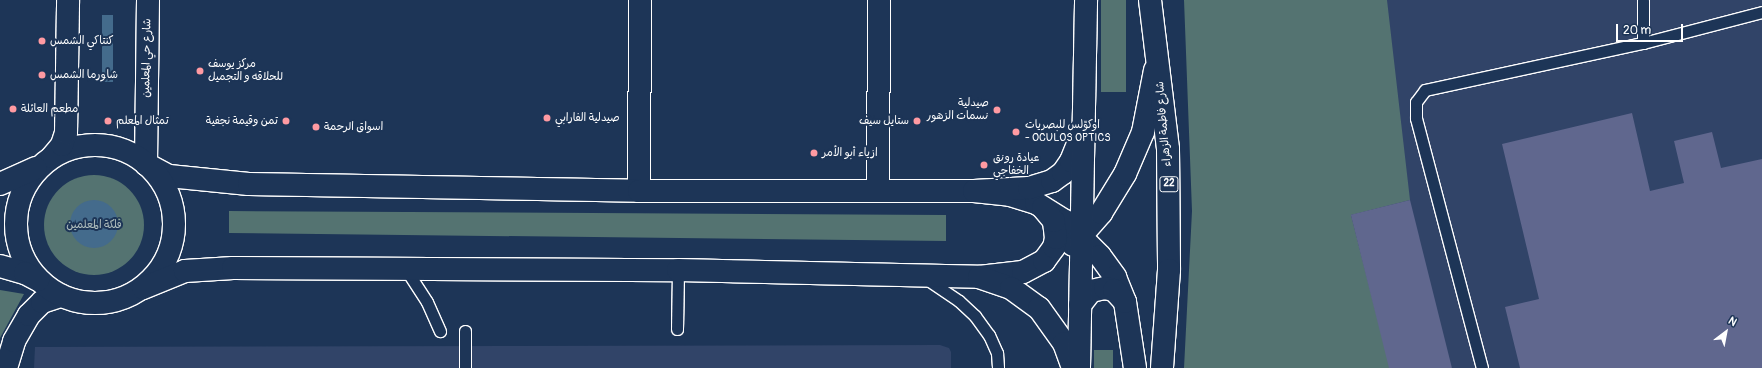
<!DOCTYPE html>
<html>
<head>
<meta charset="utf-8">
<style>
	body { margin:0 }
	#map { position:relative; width:1762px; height:368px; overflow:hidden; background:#1d3557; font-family:Pangolin,"Playpen Sans Arabic",sans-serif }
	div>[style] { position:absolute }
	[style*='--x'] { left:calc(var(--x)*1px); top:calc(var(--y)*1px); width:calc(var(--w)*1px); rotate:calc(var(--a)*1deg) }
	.built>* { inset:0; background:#314468; transform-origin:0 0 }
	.green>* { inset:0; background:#547371; transform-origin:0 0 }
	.round { border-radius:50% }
	.water>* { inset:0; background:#446b8c; transform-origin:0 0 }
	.building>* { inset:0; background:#60678e; transform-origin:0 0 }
	.roads { filter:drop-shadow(1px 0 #fff) drop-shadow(-1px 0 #fff) drop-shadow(0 1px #fff) drop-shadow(0 -1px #fff) }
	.service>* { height:11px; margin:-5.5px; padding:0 5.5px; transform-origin:5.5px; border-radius:5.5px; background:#1d3557 }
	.minor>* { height:22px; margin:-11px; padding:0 11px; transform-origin:11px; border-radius:11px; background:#1d3557 }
	.tertiary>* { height:22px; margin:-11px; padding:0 11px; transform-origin:11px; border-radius:11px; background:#1d3557 }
	.secondary>* { height:22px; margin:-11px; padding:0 11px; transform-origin:11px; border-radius:11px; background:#1d3557 }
	.primary>* { height:22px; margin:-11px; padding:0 11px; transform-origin:11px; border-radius:11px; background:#1d3557 }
	.primary>.ring { margin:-11px; padding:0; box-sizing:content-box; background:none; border:22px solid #1d3557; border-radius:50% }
	.trunk>* { height:22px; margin:-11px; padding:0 11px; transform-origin:11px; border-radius:11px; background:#1d3557 }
	.dots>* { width:11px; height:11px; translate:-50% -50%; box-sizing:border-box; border:2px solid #1d3557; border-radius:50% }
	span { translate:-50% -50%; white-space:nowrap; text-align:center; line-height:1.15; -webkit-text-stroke:4px #1d3557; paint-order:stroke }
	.shield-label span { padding:1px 3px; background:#1d3557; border:1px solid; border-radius:3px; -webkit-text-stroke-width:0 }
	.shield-label { font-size:10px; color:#fff; font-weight:700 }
	.poi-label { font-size:11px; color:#fff }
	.left { translate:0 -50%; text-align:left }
	.right { translate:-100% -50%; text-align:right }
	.street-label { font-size:11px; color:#fff }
	.park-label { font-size:11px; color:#b2c0bf }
	.north { position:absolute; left:1706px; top:312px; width:40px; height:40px; -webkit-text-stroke:3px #1d3557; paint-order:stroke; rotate:32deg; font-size:11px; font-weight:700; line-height:16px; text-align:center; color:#fff }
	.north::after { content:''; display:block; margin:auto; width:14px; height:18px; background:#fff; clip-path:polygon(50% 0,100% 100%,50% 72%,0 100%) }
	.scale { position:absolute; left:1616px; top:24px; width:67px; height:18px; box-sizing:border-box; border:2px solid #fff; border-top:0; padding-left:5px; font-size:12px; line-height:14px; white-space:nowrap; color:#fff; -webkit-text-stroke:3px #1d3557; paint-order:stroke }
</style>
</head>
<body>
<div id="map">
	<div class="built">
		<div style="left:1325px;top:0;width:437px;height:368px"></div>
		<div style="clip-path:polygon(940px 345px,949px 348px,951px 352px,951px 368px,34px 368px,35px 347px)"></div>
	</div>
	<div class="green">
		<div style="left:1101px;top:0;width:25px;height:92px"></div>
		<div style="clip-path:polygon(1184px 0,1387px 0,1410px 200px,1351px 215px,1390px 368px,1184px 368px,1192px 211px)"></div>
		<div class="round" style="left:44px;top:175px;width:100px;height:100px"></div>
		<div style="clip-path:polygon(229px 211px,946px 215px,946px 241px,229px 233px)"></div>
		<div style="clip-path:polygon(0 290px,24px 294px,0 338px)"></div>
		<div style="left:1094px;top:350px;width:19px;height:18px"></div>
	</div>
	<div class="water">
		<div style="left:102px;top:15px;width:11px;height:67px"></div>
		<div class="round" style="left:70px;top:200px;width:48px;height:48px"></div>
	</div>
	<div class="building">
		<div style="clip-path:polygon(1632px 113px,1650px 191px,1684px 183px,1674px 141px,1712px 132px,1721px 168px,1762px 159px,1762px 368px,1520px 368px,1505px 307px,1539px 299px,1502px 144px)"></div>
		<div style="left:1410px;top:200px;width:173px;height:61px;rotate:76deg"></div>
	</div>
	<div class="roads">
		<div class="service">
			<div style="--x:1643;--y:0;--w:43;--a:90"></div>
			<div style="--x:1643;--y:43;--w:123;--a:-14.6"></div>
			<div style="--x:405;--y:268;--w:40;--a:57.1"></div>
			<div style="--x:427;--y:302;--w:32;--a:66"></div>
			<div style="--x:928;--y:280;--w:37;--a:34"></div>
			<div style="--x:959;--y:301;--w:22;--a:43"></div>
			<div style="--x:975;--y:316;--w:24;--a:54"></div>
			<div style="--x:989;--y:335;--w:20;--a:66"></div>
			<div style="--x:997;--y:353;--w:15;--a:86"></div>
			<div style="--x:677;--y:329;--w:59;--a:-89"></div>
			<div style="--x:465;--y:331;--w:37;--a:90"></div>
			<div style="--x:1482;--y:368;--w:259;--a:-104.8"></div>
			<div style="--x:1416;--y:118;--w:16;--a:-90"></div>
			<div style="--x:1416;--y:102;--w:15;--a:-53"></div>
			<div style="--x:1425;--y:90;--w:223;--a:-12.2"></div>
		</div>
		<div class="minor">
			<div style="--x:639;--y:191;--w:191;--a:-89.7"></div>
		</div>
		<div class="tertiary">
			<div style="--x:878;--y:191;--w:191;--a:-89.7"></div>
		</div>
		<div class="secondary">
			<div style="--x:6;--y:368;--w:28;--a:-73"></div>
			<div style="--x:14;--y:341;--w:30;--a:-60"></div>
			<div style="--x:29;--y:315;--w:18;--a:-45"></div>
			<div style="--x:42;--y:302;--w:20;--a:-18"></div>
		</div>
		<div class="primary">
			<div style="--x:148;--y:0;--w:164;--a:90.7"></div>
			<div style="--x:146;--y:164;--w:26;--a:28"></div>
			<div style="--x:169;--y:176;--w:80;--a:5.7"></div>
			<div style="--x:249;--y:184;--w:390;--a:1"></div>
			<div style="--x:639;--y:191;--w:335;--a:0"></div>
			<div style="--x:974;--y:191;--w:36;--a:6"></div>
			<div style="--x:1010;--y:195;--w:27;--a:17"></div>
			<div style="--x:1036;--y:203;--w:34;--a:32"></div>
			<div style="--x:1065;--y:221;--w:49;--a:45"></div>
			<div style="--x:1100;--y:256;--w:26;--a:54"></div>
			<div style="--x:1115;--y:277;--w:27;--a:68"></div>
			<div style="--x:1125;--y:302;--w:67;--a:81.4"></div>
			<div class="ring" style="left:16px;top:145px;width:136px;height:136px"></div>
			<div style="--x:52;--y:157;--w:16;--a:-50"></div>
			<div style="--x:62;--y:145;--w:13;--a:-72"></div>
			<div style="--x:66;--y:133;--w:133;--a:-89.1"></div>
			<div style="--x:0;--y:184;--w:39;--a:-24"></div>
			<div style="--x:1073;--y:245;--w:43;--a:-48.8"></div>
			<div style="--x:1101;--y:213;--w:46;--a:-58.4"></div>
			<div style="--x:1125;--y:174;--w:46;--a:-66.8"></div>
			<div style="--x:1143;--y:132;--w:63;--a:-79"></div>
			<div style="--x:0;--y:266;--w:26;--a:16"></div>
			<div style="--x:25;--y:273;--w:15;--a:28"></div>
			<div style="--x:143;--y:288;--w:45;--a:-22"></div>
			<div style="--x:185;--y:271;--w:48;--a:-3.6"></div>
			<div style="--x:233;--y:268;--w:445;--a:0.3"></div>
			<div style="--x:678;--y:270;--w:301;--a:1.3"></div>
			<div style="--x:979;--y:277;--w:44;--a:-6.5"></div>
			<div style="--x:1023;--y:272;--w:24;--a:-28"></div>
			<div style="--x:1044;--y:261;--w:17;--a:-54"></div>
			<div style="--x:1054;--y:247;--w:9;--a:-77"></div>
			<div style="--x:1056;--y:238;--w:17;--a:-97"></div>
			<div style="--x:1054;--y:221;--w:17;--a:-130"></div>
		</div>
		<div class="trunk">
			<div style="--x:1150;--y:0;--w:150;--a:83.1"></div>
			<div style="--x:1168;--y:149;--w:121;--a:89.5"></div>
			<div style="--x:1169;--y:270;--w:98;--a:94.1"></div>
			<div style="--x:974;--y:191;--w:55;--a:-3.1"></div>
			<div style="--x:1029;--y:188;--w:24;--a:-17"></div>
			<div style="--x:1052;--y:181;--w:14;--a:-36"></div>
			<div style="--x:1063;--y:173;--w:14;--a:-56"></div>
			<div style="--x:1071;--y:161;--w:24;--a:-68"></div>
			<div style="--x:979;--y:277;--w:34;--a:19"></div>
			<div style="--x:1011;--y:288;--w:34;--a:36"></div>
			<div style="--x:1039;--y:308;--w:43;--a:54.5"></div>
			<div style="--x:1064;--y:343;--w:27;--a:70"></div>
			<div style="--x:1080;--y:305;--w:18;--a:-52"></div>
			<div style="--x:1091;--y:291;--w:14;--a:-12"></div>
			<div style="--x:1105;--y:288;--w:9;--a:13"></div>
			<div style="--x:1114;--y:290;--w:16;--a:47"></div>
			<div style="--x:1079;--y:368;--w:368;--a:-88.9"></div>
		</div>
	</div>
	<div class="dots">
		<div style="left:42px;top:41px;background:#ff9aa2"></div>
		<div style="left:200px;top:71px;background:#ff9aa2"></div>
		<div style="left:42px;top:75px;background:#ff9aa2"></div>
		<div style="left:13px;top:109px;background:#ff9aa2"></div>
		<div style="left:997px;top:110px;background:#ff9aa2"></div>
		<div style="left:547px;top:118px;background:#ff9aa2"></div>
		<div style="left:108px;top:121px;background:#ff9aa2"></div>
		<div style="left:286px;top:121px;background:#ff9aa2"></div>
		<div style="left:917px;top:121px;background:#ff9aa2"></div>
		<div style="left:316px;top:127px;background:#ff9aa2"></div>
		<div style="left:1016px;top:132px;background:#ff9aa2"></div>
		<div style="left:814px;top:153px;background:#ff9aa2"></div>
		<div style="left:984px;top:165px;background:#ff9aa2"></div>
	</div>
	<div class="shield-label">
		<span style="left:1169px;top:184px">22</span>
	</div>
	<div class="poi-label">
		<span class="left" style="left:50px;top:41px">كنتاكي الشمس</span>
		<span class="left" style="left:208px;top:71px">مركز يوسف<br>للحلاقه و التجميل</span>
		<span class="left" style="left:50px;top:75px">شاورما الشمس</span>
		<span class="right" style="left:989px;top:110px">صيدلية<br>نسمات الزهور</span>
		<span class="left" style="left:21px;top:109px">مطعم العائلة</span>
		<span class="left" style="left:555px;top:118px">صيدلية الفارابي</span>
		<span class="left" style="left:116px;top:121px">تمثال المعلم</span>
		<span class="right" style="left:278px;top:121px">تمن وقيمة نجفية</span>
		<span class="right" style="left:909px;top:121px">ستايل سيف</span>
		<span class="left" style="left:1025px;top:132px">اوكوّلس للبصريات<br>- OCULOS OPTICS</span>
		<span class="left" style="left:324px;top:127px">اسواق الرحمة</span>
		<span class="left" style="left:822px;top:153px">ازياء أبو الأمر</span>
		<span class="left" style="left:993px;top:165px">عيادة رونق<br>الخفاجي</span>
	</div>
	<div class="street-label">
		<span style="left:147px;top:58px;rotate:-89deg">شارع حي المعلمين</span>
		<span style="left:1164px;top:124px;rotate:-95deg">شارع فاطمة الزهراء</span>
	</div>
	<div class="park-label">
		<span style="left:94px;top:225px">فلكة المعلمين</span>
	</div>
	<div class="north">N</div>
	<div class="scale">20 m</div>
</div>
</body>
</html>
